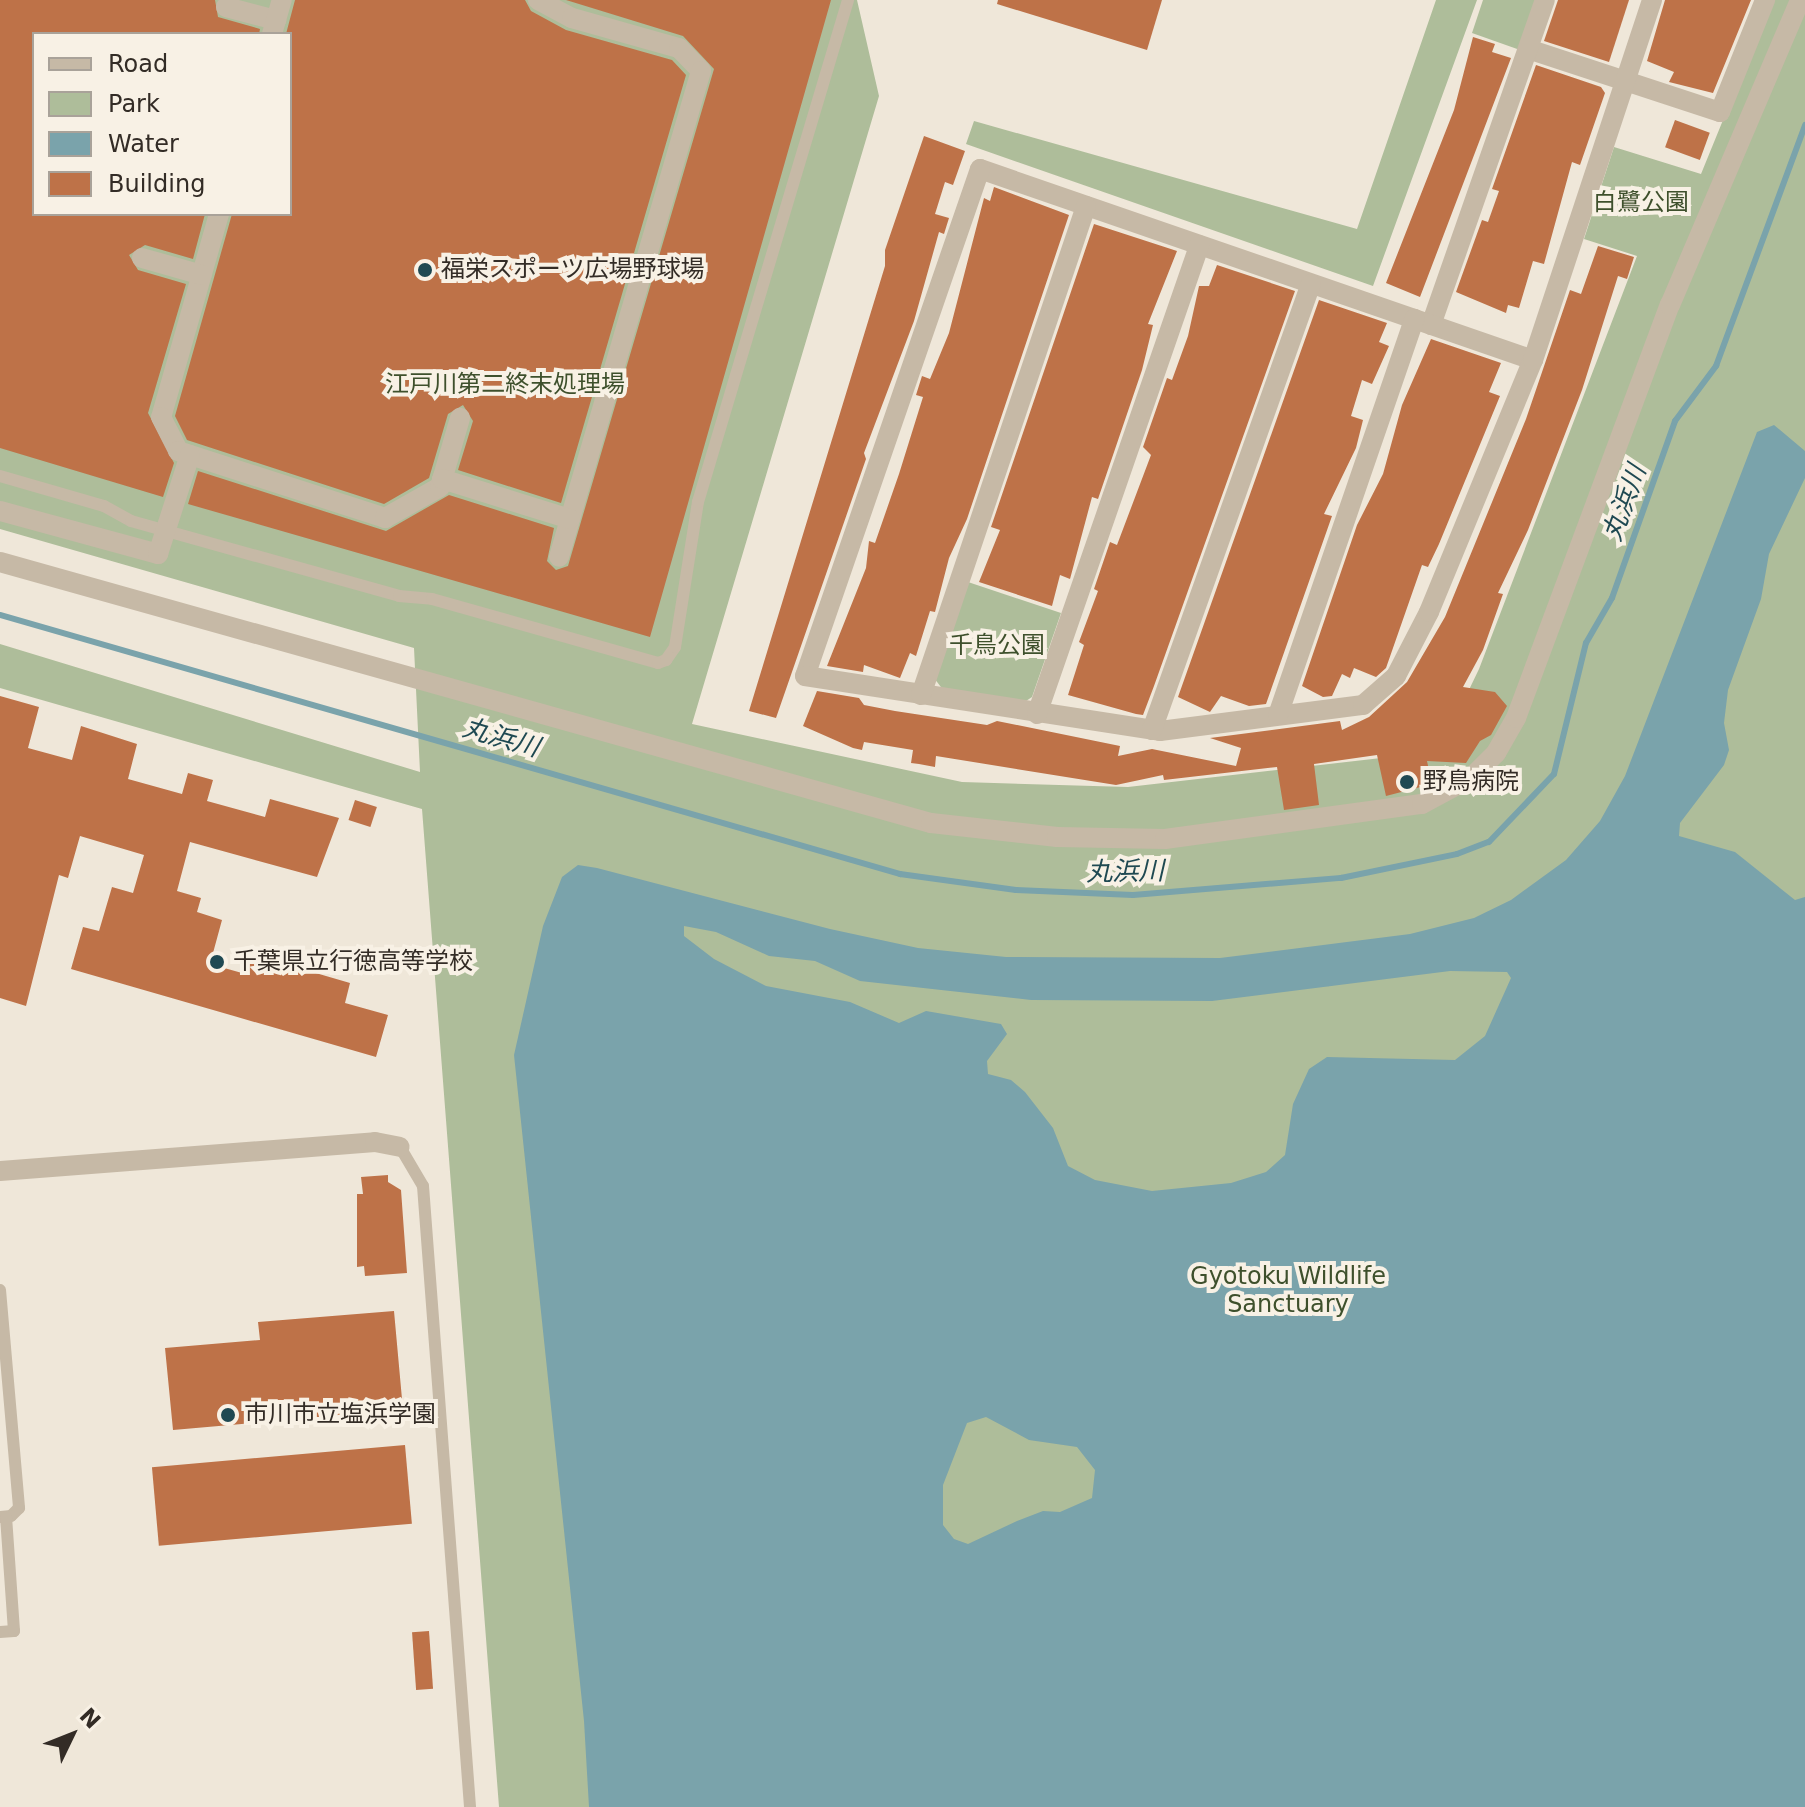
<!DOCTYPE html>
<html>
<head>
<meta charset="utf-8">
<style>
	body { margin:0 }
	#map { position:relative; width:1805px; height:1807px; overflow:hidden; background:#efe7d9; font-family:"DejaVu Sans","Noto Sans JP",sans-serif }
	div>[style] { position:absolute }
	[style*='--x'] { left:calc(var(--x)*1px); top:calc(var(--y)*1px); width:calc(var(--w)*1px); rotate:calc(var(--a)*1deg) }
	.green>* { inset:0; background:#aebd9a }
	.water>* { inset:0; background:#7aa3ab }
	.stream>* { height:6px; margin:-3px; padding:0 3px; transform-origin:3px; border-radius:3px; background:#7aa3ab }
	.building>* { inset:0; background:#be7248; transform-origin:0 0 }
	.lane>* { height:12px; margin:-6px; padding:0 6px; transform-origin:6px; border-radius:6px; background:#c6b9a6 }
	.street>* { height:20px; margin:-10px; padding:0 10px; transform-origin:10px; border-radius:10px; background:#c6b9a6 }
	.dots>* { width:22px; height:22px; translate:-50% -50%; box-sizing:border-box; border:4px solid #f8f1e5; border-radius:50% }
	span { translate:-50% -50%; white-space:nowrap; text-align:center; line-height:1.15; -webkit-text-stroke:8px #f8f1e5; paint-order:stroke }
	.park-label { font-size:24px; color:#3e502c }
	.poi-label { font-size:24px; color:#332c26 }
	.left { translate:0 -50%; text-align:left }
	.water-label { font-size:26px; color:#1f4952; font-style:italic }
	.legend { position:absolute; left:32px; top:32px; width:260px; height:184px; box-sizing:border-box; background:#f8f1e5; border:2px solid #a9a299; margin:0; padding:10px 14px; list-style:none; font-size:24px; color:#332c26 }
	.legend li { display:flex; align-items:center; gap:16px; height:40px }
	.legend b { width:40px; border:2px solid #a9a299 }
	.north { position:absolute; left:32px; top:1695px; width:80px; height:80px; -webkit-text-stroke:6px #f8f1e5; paint-order:stroke; rotate:47deg; font-size:22px; font-weight:700; line-height:32px; text-align:center; color:#332c26 }
	.north::after { content:''; display:block; margin:auto; width:28px; height:36px; background:#332c26; clip-path:polygon(50% 0,100% 100%,50% 72%,0 100%) }
</style>
</head>
<body>
<div id="map">
	<div class="green">
		<div style="clip-path:polygon(evenodd,0 0,857px 0,879px 96px,692px 724px,962px 782px,1128px 787px,1390px 757px,1453px 723px,1479px 669px,1637px 256px,1584px 239px,1614px 147px,1701px 174px,1772px 0,1805px 0,1805px 1807px,499px 1807px,422px 809px,0 688px,0 644px,420px 772px,414px 648px,0 529px,0 0,34px 34px,290px 34px,290px 214px,34px 214px,34px 34px)"></div>
		<div style="clip-path:polygon(1436px 0,1477px 0,1373px 286px,966px 144px,974px 121px,1357px 229px)"></div>
		<div style="clip-path:polygon(1483px 0,1537px 0,1520px 50px,1472px 33px)"></div>
		<div style="clip-path:polygon(965px 581px,1061px 613px,1032px 697px,1023px 703px,944px 691px,934px 678px)"></div>
	</div>
	<div class="water">
		<div style="clip-path:polygon(evenodd,1774px 425px,1805px 451px,1805px 478px,1769px 554px,1761px 599px,1728px 690px,1724px 723px,1729px 750px,1724px 765px,1680px 823px,1679px 836px,1735px 852px,1795px 900px,1805px 897px,1805px 1807px,589px 1807px,584px 1721px,514px 1055px,543px 926px,562px 877px,578px 865px,597px 868px,830px 929px,918px 948px,1006px 957px,1220px 958px,1410px 934px,1474px 918px,1511px 900px,1566px 860px,1600px 821px,1625px 776px,1757px 432px,1774px 425px,684px 926px,716px 932px,769px 956px,815px 961px,860px 981px,1031px 1000px,1212px 1001px,1450px 971px,1507px 972px,1511px 978px,1485px 1036px,1455px 1060px,1327px 1057px,1309px 1069px,1293px 1104px,1285px 1155px,1266px 1172px,1231px 1183px,1152px 1191px,1095px 1180px,1068px 1166px,1053px 1128px,1025px 1092px,1011px 1080px,988px 1074px,987px 1061px,1007px 1034px,1001px 1024px,926px 1011px,899px 1023px,850px 1002px,766px 986px,714px 959px,684px 936px,684px 926px,1774px 425px,986px 1417px,1029px 1440px,1077px 1447px,1095px 1470px,1092px 1498px,1060px 1512px,1043px 1511px,1017px 1521px,968px 1544px,954px 1539px,943px 1525px,943px 1485px,967px 1423px,986px 1417px)"></div>
	</div>
	<div class="stream">
		<div style="--x:0;--y:615;--w:937;--a:16.05"></div>
		<div style="--x:900;--y:874;--w:117;--a:7.9"></div>
		<div style="--x:1016;--y:890;--w:117;--a:2.4"></div>
		<div style="--x:1133;--y:895;--w:209;--a:-4.7"></div>
		<div style="--x:1341;--y:878;--w:118;--a:-11.7"></div>
		<div style="--x:1457;--y:854;--w:34;--a:-21"></div>
		<div style="--x:1489;--y:842;--w:94;--a:-46.3"></div>
		<div style="--x:1554;--y:774;--w:135;--a:-76.3"></div>
		<div style="--x:1586;--y:643;--w:52;--a:-60"></div>
		<div style="--x:1612;--y:598;--w:188;--a:-70.4"></div>
		<div style="--x:1675;--y:421;--w:69;--a:-53.3"></div>
		<div style="--x:1716;--y:366;--w:257;--a:-69.7"></div>
	</div>
	<div class="building">
		<div style="clip-path:polygon(0 0,215px 0,218px 17px,260px 29px,259px 34px,34px 34px,34px 214px,205px 214px,193px 259px,145px 245px,129px 255px,138px 270px,186px 284px,148px 413px,174px 463px,163px 497px,0 448px)"></div>
		<div style="clip-path:polygon(295px 0,525px 0,531px 11px,566px 30px,672px 60px,686px 75px,561px 503px,458px 470px,473px 421px,463px 405px,448px 414px,429px 478px,384px 504px,187px 440px,175px 416px,232px 214px,290px 214px,290px 34px,286px 34px)"></div>
		<div style="clip-path:polygon(566px 0,831px 0,650px 637px,188px 504px,198px 471px,386px 531px,449px 495px,554px 528px,547px 561px,556px 570px,568px 566px,714px 69px,683px 36px)"></div>
		<div style="clip-path:polygon(998px 0,1162px 0,1147px 50px,997px 4px)"></div>
		<div style="clip-path:polygon(1558px 0,1629px 0,1609px 62px,1544px 41px)"></div>
		<div style="clip-path:polygon(1665px 0,1751px 0,1713px 93px,1669px 82px,1674px 72px,1647px 61px)"></div>
		<div style="clip-path:polygon(1473px 37px,1495px 44px,1492px 52px,1511px 58px,1420px 297px,1386px 283px,1454px 110px)"></div>
		<div style="clip-path:polygon(1536px 65px,1601px 87px,1605px 93px,1580px 165px,1572px 162px,1544px 264px,1533px 261px,1519px 308px,1508px 305px,1506px 313px,1456px 292px,1482px 220px,1488px 222px,1499px 191px,1492px 189px)"></div>
		<div style="left:1675px;top:120px;width:37px;height:29px;rotate:20deg"></div>
		<div style="clip-path:polygon(924px 136px,965px 151px,953px 185px,945px 182px,935px 214px,949px 218px,944px 234px,939px 232px,914px 321px,864px 453px,866px 459px,776px 718px,749px 711px,885px 266px,885px 250px)"></div>
		<div style="clip-path:polygon(994px 187px,1069px 215px,967px 519px,949px 558px,935px 612px,930px 611px,916px 656px,910px 653px,900px 678px,864px 665px,863px 672px,827px 666px,866px 568px,869px 541px,875px 543px,899px 474px,923px 397px,916px 395px,922px 376px,930px 379px,949px 333px,984px 198px,990px 201px)"></div>
		<div style="clip-path:polygon(1094px 224px,1177px 251px,1148px 324px,1153px 325px,1142px 370px,1098px 499px,1092px 497px,1070px 579px,1060px 575px,1052px 606px,979px 582px,1000px 530px,991px 527px)"></div>
		<div style="clip-path:polygon(1598px 246px,1634px 257px,1627px 279px,1618px 276px,1582px 390px,1528px 530px,1498px 593px,1503px 594px,1483px 650px,1463px 687px,1495px 692px,1507px 706px,1491px 735px,1480px 741px,1466px 763px,1427px 761px,1432px 784px,1386px 796px,1377px 755px,1314px 764px,1319px 805px,1284px 810px,1277px 767px,1164px 780px,1163px 775px,1116px 785px,936px 756px,935px 767px,919px 764px,911px 763px,913px 750px,864px 742px,862px 750px,853px 748px,803px 726px,817px 691px,859px 698px,864px 705px,895px 711px,987px 725px,997px 721px,1120px 746px,1118px 756px,1152px 749px,1236px 766px,1241px 748px,1210px 738px,1340px 721px,1342px 730px,1369px 717px,1407px 682px,1445px 617px,1526px 419px,1570px 290px,1581px 294px)"></div>
		<div style="clip-path:polygon(1217px 265px,1295px 291px,1154px 686px,1143px 715px,1136px 714px,1068px 695px,1084px 645px,1079px 642px,1098px 591px,1094px 589px,1110px 542px,1117px 545px,1151px 455px,1143px 447px,1167px 378px,1172px 380px,1188px 336px,1199px 286px,1209px 286px)"></div>
		<div style="clip-path:polygon(1319px 300px,1387px 323px,1379px 342px,1389px 346px,1372px 384px,1362px 380px,1351px 416px,1363px 420px,1356px 448px,1324px 514px,1332px 516px,1266px 704px,1249px 706px,1221px 696px,1210px 712px,1178px 697px)"></div>
		<div style="clip-path:polygon(1431px 339px,1501px 363px,1489px 392px,1500px 396px,1439px 544px,1428px 567px,1422px 565px,1386px 668px,1376px 677px,1354px 668px,1350px 678px,1342px 674px,1332px 696px,1323px 697px,1302px 686px,1357px 525px,1383px 474px,1402px 405px)"></div>
		<div style="clip-path:polygon(0 696px,39px 707px,28px 748px,72px 760px,81px 726px,137px 744px,128px 779px,182px 794px,188px 773px,213px 780px,207px 801px,265px 817px,270px 799px,339px 818px,317px 877px,190px 842px,177px 891px,201px 898px,197px 912px,222px 920px,210px 964px,242px 973px,247px 953px,350px 983px,345px 1003px,388px 1015px,376px 1057px,71px 969px,83px 927px,99px 931px,112px 887px,133px 893px,144px 855px,80px 836px,68px 878px,59px 875px,26px 1006px,0 998px)"></div>
		<div style="left:355px;top:800px;width:23px;height:21px;rotate:18deg"></div>
		<div style="clip-path:polygon(388px 1175px,388px 1182px,401px 1190px,407px 1273px,365px 1276px,364px 1266px,357px 1267px,357px 1194px,363px 1194px,361px 1177px)"></div>
		<div style="clip-path:polygon(394px 1311px,403px 1410px,173px 1430px,165px 1348px,260px 1340px,258px 1322px)"></div>
		<div style="left:405px;top:1445px;width:79px;height:254px;rotate:85deg"></div>
		<div style="left:429px;top:1631px;width:58px;height:17px;rotate:86deg"></div>
	</div>
	<div class="lane">
		<div style="--x:0;--y:476;--w:108;--a:16.1"></div>
		<div style="--x:104;--y:506;--w:31;--a:29"></div>
		<div style="--x:131;--y:521;--w:278;--a:15.6"></div>
		<div style="--x:399;--y:596;--w:33;--a:5"></div>
		<div style="--x:432;--y:599;--w:235;--a:15.8"></div>
		<div style="--x:658;--y:663;--w:9;--a:-21"></div>
		<div style="--x:666;--y:660;--w:16;--a:-55"></div>
		<div style="--x:675;--y:647;--w:147;--a:-81"></div>
		<div style="--x:698;--y:502;--w:524;--a:-73.36"></div>
		<div style="--x:400;--y:1147;--w:45;--a:59.5"></div>
		<div style="--x:423;--y:1186;--w:623;--a:85.67"></div>
		<div style="--x:0;--y:1290;--w:219;--a:85"></div>
		<div style="--x:19;--y:1508;--w:11;--a:135"></div>
		<div style="--x:11;--y:1516;--w:11;--a:175"></div>
		<div style="--x:0;--y:1632;--w:14;--a:-4"></div>
		<div style="--x:14;--y:1631;--w:114;--a:-94"></div>
	</div>
	<div class="street">
		<div style="--x:538;--y:0;--w:38;--a:28"></div>
		<div style="--x:572;--y:18;--w:111;--a:15.7"></div>
		<div style="--x:679;--y:48;--w:32;--a:46"></div>
		<div style="--x:701;--y:71;--w:506;--a:106.29"></div>
		<div style="--x:226;--y:7;--w:52;--a:14.6"></div>
		<div style="--x:272;--y:34;--w:35;--a:-74"></div>
		<div style="--x:1528;--y:49;--w:202;--a:18.2"></div>
		<div style="--x:1720;--y:112;--w:121;--a:-68.1"></div>
		<div style="--x:219;--y:214;--w:211;--a:105.9"></div>
		<div style="--x:161;--y:417;--w:38;--a:63"></div>
		<div style="--x:178;--y:451;--w:218;--a:17.9"></div>
		<div style="--x:385;--y:518;--w:63;--a:-29.4"></div>
		<div style="--x:440;--y:487;--w:72;--a:-73.8"></div>
		<div style="--x:142;--y:258;--w:62;--a:15.8"></div>
		<div style="--x:1431;--y:325;--w:344;--a:-70.7"></div>
		<div style="--x:1533;--y:360;--w:585;--a:-160.95"></div>
		<div style="--x:980;--y:169;--w:536;--a:109.04"></div>
		<div style="--x:805;--y:676;--w:359;--a:8.8"></div>
		<div style="--x:1160;--y:731;--w:205;--a:-7.3"></div>
		<div style="--x:1363;--y:705;--w:44;--a:-41.3"></div>
		<div style="--x:1396;--y:676;--w:72;--a:-62.7"></div>
		<div style="--x:1429;--y:612;--w:273;--a:-67.6"></div>
		<div style="--x:1533;--y:360;--w:379;--a:-71.7"></div>
		<div style="--x:442;--y:479;--w:134;--a:17.4"></div>
		<div style="--x:0;--y:511;--w:164;--a:15.2"></div>
		<div style="--x:158;--y:554;--w:104;--a:-72.1"></div>
		<div style="--x:0;--y:562;--w:967;--a:15.66"></div>
		<div style="--x:931;--y:823;--w:127;--a:6.3"></div>
		<div style="--x:1057;--y:837;--w:108;--a:1.1"></div>
		<div style="--x:1165;--y:839;--w:259;--a:-7.8"></div>
		<div style="--x:1422;--y:804;--w:57;--a:-28.4"></div>
		<div style="--x:1472;--y:777;--w:34;--a:-45"></div>
		<div style="--x:1496;--y:753;--w:40;--a:-60.3"></div>
		<div style="--x:1516;--y:718;--w:441;--a:-69.6"></div>
		<div style="--x:1670;--y:305;--w:332;--a:-66.9"></div>
		<div style="--x:921;--y:695;--w:516;--a:-71.35"></div>
		<div style="--x:1037;--y:714;--w:496;--a:-70.9"></div>
		<div style="--x:1278;--y:715;--w:419;--a:-71"></div>
		<div style="--x:1152;--y:730;--w:473;--a:-70.4"></div>
		<div style="--x:0;--y:1171;--w:376;--a:-4.4"></div>
		<div style="--x:375;--y:1142;--w:25;--a:11"></div>
	</div>
	<div class="dots">
		<div style="left:425px;top:270px;background:#1f4952"></div>
		<div style="left:1407px;top:782px;background:#1f4952"></div>
		<div style="left:217px;top:962px;background:#1f4952"></div>
		<div style="left:228px;top:1415px;background:#1f4952"></div>
	</div>
	<div class="park-label">
		<span style="left:1641px;top:203px">白鷺公園</span>
		<span style="left:505px;top:385px">江戸川第二終末処理場</span>
		<span style="left:997px;top:646px">千鳥公園</span>
		<span style="left:1288px;top:1291px">Gyotoku Wildlife<br>Sanctuary</span>
	</div>
	<div class="poi-label">
		<span class="left" style="left:441px;top:270px">福栄スポーツ広場野球場</span>
		<span class="left" style="left:1423px;top:782px">野鳥病院</span>
		<span class="left" style="left:233px;top:962px">千葉県立行徳高等学校</span>
		<span class="left" style="left:244px;top:1415px">市川市立塩浜学園</span>
	</div>
	<div class="water-label">
		<span style="left:1625px;top:503px;rotate:-70deg">丸浜川</span>
		<span style="left:501px;top:738px;rotate:16deg">丸浜川</span>
		<span style="left:1125px;top:872px;rotate:-1deg">丸浜川</span>
	</div>
	<ul class="legend">
	<li><b style="height:10px;background:#c6b9a6"></b>Road</li>
	<li><b style="height:22px;background:#aebd9a"></b>Park</li>
	<li><b style="height:22px;background:#7aa3ab"></b>Water</li>
	<li><b style="height:22px;background:#be7248"></b>Building</li>
	</ul>
	<div class="north">N</div>
</div>
</body>
</html>
